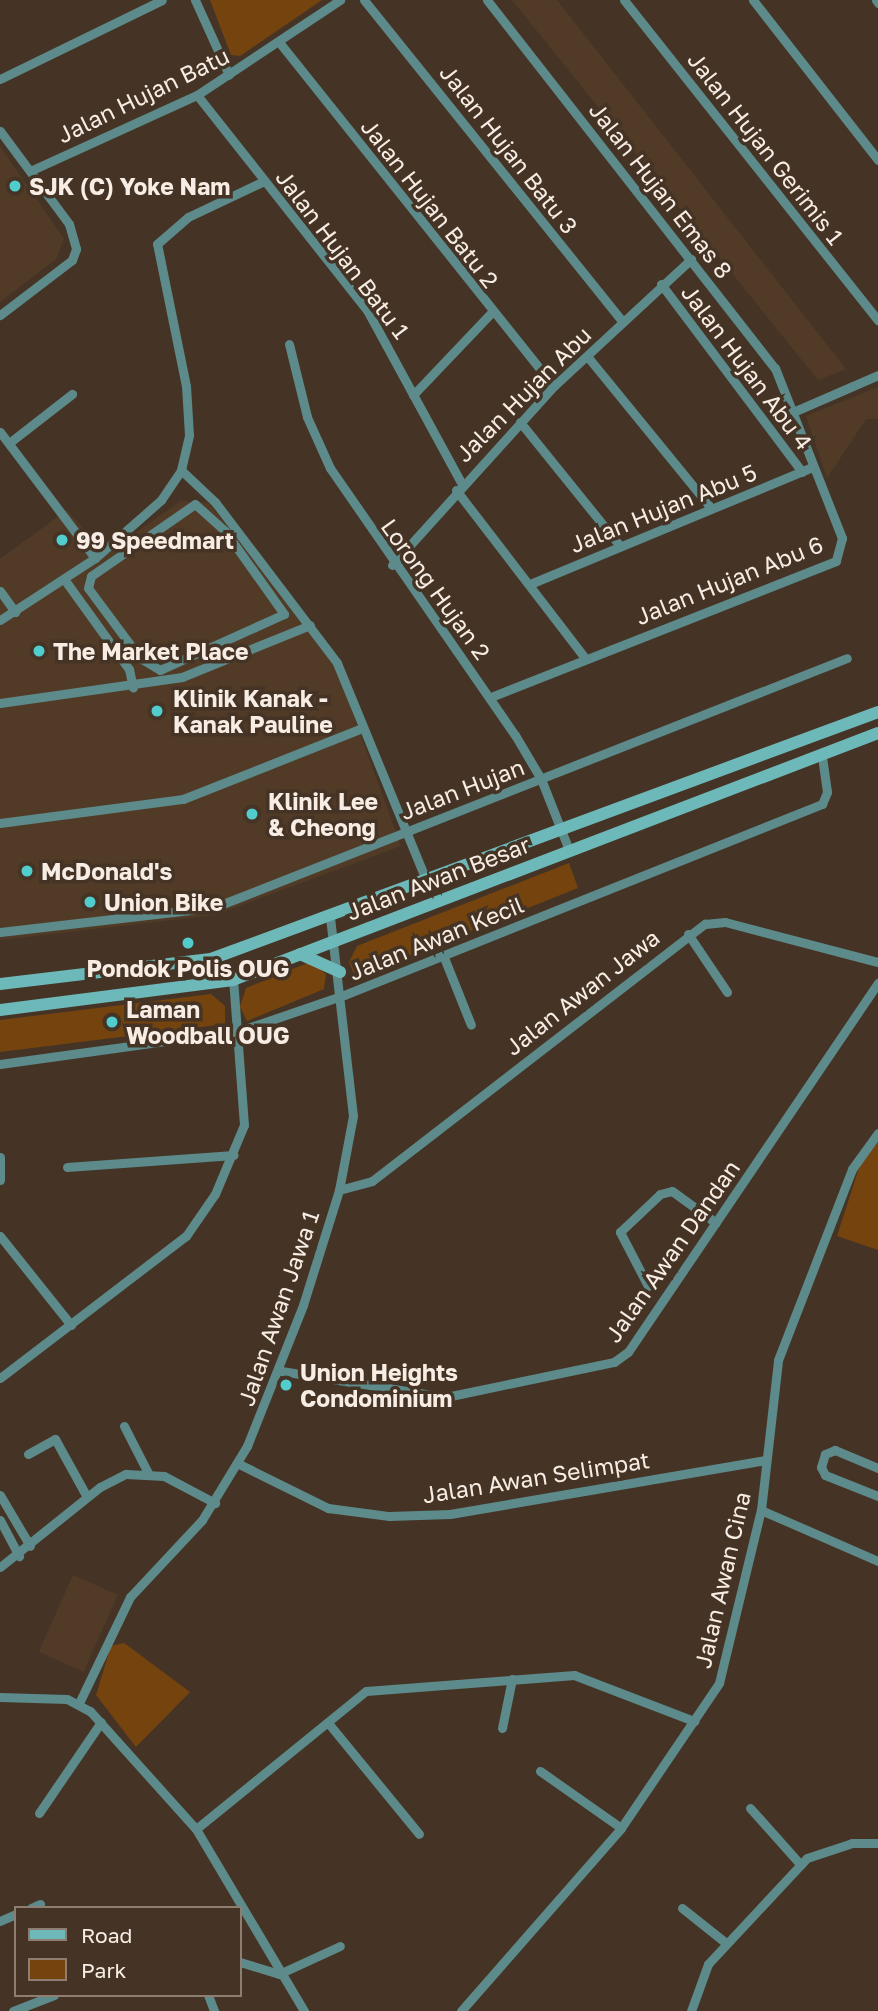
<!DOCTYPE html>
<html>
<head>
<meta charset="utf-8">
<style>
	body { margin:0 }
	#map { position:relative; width:878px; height:2011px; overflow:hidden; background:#453425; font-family:"Golos Text",sans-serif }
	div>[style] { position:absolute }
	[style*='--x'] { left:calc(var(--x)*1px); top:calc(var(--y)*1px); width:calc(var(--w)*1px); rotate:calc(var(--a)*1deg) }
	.built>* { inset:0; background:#513b27; transform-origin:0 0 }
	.green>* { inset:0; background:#75440e }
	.street>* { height:9px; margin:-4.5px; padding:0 4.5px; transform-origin:4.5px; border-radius:4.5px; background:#5d8a8a }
	.secondary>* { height:12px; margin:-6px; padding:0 6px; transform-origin:6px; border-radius:6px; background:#6db9b9 }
	.dots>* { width:19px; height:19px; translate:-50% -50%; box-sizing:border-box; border:4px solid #453425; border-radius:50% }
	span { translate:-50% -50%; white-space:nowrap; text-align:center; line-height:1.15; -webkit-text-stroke:7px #453425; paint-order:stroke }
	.street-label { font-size:23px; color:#f8ede4 }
	.poi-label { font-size:23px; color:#f8ede4; font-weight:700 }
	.left { translate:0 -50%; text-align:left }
	.legend { position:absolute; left:14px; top:1906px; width:228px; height:91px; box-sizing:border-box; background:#453425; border:2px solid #8d7e71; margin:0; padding:9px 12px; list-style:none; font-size:21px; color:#f8ede4 }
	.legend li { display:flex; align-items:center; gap:14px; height:35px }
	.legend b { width:35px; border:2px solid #8d7e71 }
</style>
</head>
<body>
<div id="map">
	<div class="built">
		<div style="clip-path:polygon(512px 0,557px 0,846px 369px,818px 380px)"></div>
		<div style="clip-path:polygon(0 146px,64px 239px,56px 259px,0 302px)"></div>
		<div style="clip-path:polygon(878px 387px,878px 419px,866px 419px,827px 478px,806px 416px)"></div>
		<div style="clip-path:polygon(181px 501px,209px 503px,334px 662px,401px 846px,215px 915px,0 940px,0 559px,67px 510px,105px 554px)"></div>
		<div style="left:73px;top:1575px;width:49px;height:84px;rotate:24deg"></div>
	</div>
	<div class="green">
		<div style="clip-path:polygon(210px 0,322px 0,240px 56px,231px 55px)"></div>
		<div style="clip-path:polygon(569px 863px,578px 888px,355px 977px,349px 962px,357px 946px)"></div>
		<div style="clip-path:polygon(310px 962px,326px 974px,324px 989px,247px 1021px,240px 1007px,246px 988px)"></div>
		<div style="clip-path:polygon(211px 994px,225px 1006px,225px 1024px,0 1052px,0 1020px)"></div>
		<div style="clip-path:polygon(878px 1142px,878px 1250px,837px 1236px,860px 1165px)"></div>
		<div style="clip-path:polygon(124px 1643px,190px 1692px,136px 1747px,96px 1695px,111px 1646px)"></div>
	</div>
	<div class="street">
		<div style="--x:195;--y:0;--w:82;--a:65.6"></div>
		<div style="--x:364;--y:0;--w:412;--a:51.2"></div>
		<div style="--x:487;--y:0;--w:467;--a:52"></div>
		<div style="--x:775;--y:368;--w:183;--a:68.5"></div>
		<div style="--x:842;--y:538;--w:24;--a:105"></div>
		<div style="--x:836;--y:561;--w:372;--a:158.5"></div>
		<div style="--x:624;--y:0;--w:409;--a:51.6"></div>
		<div style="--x:753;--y:0;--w:203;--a:52"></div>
		<div style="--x:876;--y:0;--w:4;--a:56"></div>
		<div style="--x:279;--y:42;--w:440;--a:51.4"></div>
		<div style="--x:0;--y:79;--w:180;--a:-26"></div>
		<div style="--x:197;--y:95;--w:274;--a:51.7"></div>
		<div style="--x:367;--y:310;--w:198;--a:61.4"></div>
		<div style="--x:0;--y:131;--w:116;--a:53.4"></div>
		<div style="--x:69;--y:224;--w:26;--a:74"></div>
		<div style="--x:76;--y:249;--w:12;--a:110"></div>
		<div style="--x:72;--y:260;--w:91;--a:142.6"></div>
		<div style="--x:30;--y:171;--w:183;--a:-24.5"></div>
		<div style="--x:197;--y:95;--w:172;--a:-33.6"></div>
		<div style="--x:661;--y:284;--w:235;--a:53.1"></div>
		<div style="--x:289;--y:344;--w:75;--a:76.1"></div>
		<div style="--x:307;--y:417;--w:56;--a:65.7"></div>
		<div style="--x:330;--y:468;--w:325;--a:55.3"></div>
		<div style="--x:515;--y:735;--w:51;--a:59.4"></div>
		<div style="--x:541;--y:779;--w:76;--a:68.5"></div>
		<div style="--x:587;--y:356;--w:196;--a:50.8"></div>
		<div style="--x:413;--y:395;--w:115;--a:-46.4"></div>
		<div style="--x:793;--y:412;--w:93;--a:-23.5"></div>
		<div style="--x:520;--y:422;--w:159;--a:51.1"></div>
		<div style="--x:0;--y:432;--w:158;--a:53"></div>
		<div style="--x:9;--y:443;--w:80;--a:-37.9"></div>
		<div style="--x:181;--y:470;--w:47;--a:43.3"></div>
		<div style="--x:215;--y:502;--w:202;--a:52.8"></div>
		<div style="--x:337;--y:663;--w:237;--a:67.7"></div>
		<div style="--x:456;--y:490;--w:210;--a:52.5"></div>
		<div style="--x:195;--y:504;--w:40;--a:42"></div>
		<div style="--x:225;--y:531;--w:102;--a:54.6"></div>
		<div style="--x:284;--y:614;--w:136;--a:155.7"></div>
		<div style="--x:160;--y:670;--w:23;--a:-149"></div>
		<div style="--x:140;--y:658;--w:87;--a:-126.6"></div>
		<div style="--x:88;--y:588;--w:12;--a:-76"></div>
		<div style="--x:91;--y:576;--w:126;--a:-34.7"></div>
		<div style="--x:392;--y:565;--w:241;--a:-47.9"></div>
		<div style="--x:554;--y:386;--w:187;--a:-42.8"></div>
		<div style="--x:64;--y:579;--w:111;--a:54.2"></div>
		<div style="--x:129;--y:669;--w:19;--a:78"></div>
		<div style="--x:530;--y:584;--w:305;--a:-22.5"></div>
		<div style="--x:0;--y:591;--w:26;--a:54"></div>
		<div style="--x:0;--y:620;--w:113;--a:-33.1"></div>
		<div style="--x:95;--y:558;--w:88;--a:-41.3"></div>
		<div style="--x:161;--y:500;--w:36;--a:-56"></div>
		<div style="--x:181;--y:470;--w:36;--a:-77"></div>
		<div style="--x:189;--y:435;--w:49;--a:-93.5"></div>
		<div style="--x:186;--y:386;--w:145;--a:-101.5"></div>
		<div style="--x:157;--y:244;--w:41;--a:-41.1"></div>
		<div style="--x:188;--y:217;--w:84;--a:-25.3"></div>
		<div style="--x:0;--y:703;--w:184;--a:-8.1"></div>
		<div style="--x:182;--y:677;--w:138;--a:-22.1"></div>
		<div style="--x:0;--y:823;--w:185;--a:-7.5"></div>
		<div style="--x:183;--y:799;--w:190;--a:-21.6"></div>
		<div style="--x:0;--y:932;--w:216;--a:-6.6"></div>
		<div style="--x:215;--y:907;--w:679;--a:-21.5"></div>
		<div style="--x:688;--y:934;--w:70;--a:56.1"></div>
		<div style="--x:443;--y:955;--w:75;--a:68.2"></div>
		<div style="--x:0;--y:1064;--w:241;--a:-7.9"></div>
		<div style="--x:239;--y:1031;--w:111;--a:-18.9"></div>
		<div style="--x:344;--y:995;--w:515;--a:-21.78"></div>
		<div style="--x:822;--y:804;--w:13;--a:-67"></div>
		<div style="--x:827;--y:792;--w:37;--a:-98"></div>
		<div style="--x:0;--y:1157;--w:23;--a:90"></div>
		<div style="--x:67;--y:1167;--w:167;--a:-4.1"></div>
		<div style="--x:339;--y:1190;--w:34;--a:-15"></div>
		<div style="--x:372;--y:1181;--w:421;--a:-37.7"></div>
		<div style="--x:705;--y:924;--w:20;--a:-6"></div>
		<div style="--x:725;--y:922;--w:158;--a:14.7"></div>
		<div style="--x:0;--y:1236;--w:114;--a:51.4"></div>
		<div style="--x:648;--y:1286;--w:61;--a:-117.4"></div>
		<div style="--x:620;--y:1232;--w:55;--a:-43.5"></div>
		<div style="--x:660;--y:1194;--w:12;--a:-14"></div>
		<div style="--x:672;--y:1191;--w:54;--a:36"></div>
		<div style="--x:281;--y:1371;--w:167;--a:9"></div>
		<div style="--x:446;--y:1397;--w:172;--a:-11.8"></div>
		<div style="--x:614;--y:1362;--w:17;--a:-36"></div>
		<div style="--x:628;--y:1352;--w:446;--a:-55.9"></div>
		<div style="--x:0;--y:1378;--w:234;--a:-37.4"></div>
		<div style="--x:186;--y:1236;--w:51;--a:-55.4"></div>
		<div style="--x:215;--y:1194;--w:75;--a:-67.2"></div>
		<div style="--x:244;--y:1125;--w:145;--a:-94.3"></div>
		<div style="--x:124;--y:1426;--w:53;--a:62.9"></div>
		<div style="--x:28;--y:1454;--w:31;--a:-29"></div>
		<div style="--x:55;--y:1439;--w:66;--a:61.1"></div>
		<div style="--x:237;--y:1463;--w:102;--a:26.3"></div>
		<div style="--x:328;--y:1508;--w:62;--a:7.5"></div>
		<div style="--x:389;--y:1516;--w:61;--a:-1.9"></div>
		<div style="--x:450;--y:1514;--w:321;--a:-9.7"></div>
		<div style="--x:878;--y:1468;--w:47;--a:-157.3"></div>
		<div style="--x:835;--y:1450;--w:11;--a:158"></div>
		<div style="--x:825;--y:1454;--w:14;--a:107"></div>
		<div style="--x:821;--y:1467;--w:9;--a:63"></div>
		<div style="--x:825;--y:1475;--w:57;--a:21.6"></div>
		<div style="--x:0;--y:1495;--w:59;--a:59.5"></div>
		<div style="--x:761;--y:1510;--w:128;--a:23.6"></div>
		<div style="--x:0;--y:1520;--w:41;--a:62.2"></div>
		<div style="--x:0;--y:1567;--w:128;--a:-38.7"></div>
		<div style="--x:100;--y:1487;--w:29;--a:-27"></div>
		<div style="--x:126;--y:1474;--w:38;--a:3"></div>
		<div style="--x:164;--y:1476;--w:58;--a:27.9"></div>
		<div style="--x:0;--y:1697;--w:67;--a:1.7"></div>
		<div style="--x:67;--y:1699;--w:26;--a:28"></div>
		<div style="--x:90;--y:1711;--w:159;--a:48.1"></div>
		<div style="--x:196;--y:1829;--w:212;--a:59.3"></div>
		<div style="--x:79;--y:1703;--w:118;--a:-64.3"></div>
		<div style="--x:130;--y:1597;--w:105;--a:-46.9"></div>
		<div style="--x:202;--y:1520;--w:87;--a:-58.7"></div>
		<div style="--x:247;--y:1446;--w:152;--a:-68.3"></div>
		<div style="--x:303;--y:1305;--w:121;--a:-72.6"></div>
		<div style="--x:339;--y:1190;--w:75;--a:-79.3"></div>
		<div style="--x:353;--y:1116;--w:200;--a:-96.6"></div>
		<div style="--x:329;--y:1724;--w:142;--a:50.7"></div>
		<div style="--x:502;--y:1728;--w:50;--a:-78.5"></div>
		<div style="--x:540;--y:1771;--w:99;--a:35.1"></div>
		<div style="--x:750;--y:1808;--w:76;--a:48.2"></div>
		<div style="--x:39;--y:1813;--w:110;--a:-55.7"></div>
		<div style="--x:196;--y:1829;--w:219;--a:-39.1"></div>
		<div style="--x:366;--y:1691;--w:209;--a:-4.4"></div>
		<div style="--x:574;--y:1675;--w:129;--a:21"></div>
		<div style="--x:31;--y:1908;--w:10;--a:-24"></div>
		<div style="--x:682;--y:1908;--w:56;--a:38.5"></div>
		<div style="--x:0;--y:1921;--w:17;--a:-24"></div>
		<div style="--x:240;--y:1962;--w:41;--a:17.1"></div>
		<div style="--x:279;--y:1974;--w:67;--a:-24.7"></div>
		<div style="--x:208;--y:1995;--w:17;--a:69"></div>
		<div style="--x:13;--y:2011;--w:44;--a:-21.3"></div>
		<div style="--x:461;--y:2011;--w:243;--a:-48.8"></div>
		<div style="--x:621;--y:1828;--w:175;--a:-55.9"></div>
		<div style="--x:719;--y:1683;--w:178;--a:-76.4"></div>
		<div style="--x:761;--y:1510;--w:151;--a:-83.5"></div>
		<div style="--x:778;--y:1360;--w:205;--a:-68.8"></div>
		<div style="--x:852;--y:1169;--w:44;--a:-54.2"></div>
		<div style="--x:691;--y:2011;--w:50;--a:-70.1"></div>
		<div style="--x:708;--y:1964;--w:145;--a:-47"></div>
		<div style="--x:807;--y:1858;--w:47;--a:-18.4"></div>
		<div style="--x:852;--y:1843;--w:26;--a:0"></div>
	</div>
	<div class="secondary">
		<div style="--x:300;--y:954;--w:44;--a:24.2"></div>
		<div style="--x:0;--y:984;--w:212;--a:-6.8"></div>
		<div style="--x:211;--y:959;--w:711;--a:-20.32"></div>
		<div style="--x:0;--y:1010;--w:235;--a:-7.3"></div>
		<div style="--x:233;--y:980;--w:691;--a:-20.95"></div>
	</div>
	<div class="dots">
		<div style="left:15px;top:186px;background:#52cdce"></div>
		<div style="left:62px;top:540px;background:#52cdce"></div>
		<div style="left:39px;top:651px;background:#52cdce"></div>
		<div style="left:157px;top:711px;background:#52cdce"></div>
		<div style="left:252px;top:814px;background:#52cdce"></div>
		<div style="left:27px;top:871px;background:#52cdce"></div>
		<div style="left:90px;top:902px;background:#52cdce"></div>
		<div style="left:188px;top:943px;background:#52cdce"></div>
		<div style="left:112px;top:1022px;background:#52cdce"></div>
		<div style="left:286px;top:1385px;background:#52cdce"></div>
	</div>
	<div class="street-label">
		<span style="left:143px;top:95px;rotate:-26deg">Jalan Hujan Batu</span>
		<span style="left:766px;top:148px;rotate:52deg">Jalan Hujan Gerimis 1</span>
		<span style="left:509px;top:149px;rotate:52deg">Jalan Hujan Batu 3</span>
		<span style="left:661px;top:190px;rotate:52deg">Jalan Hujan Emas 8</span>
		<span style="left:430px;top:203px;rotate:52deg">Jalan Hujan Batu 2</span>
		<span style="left:343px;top:254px;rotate:53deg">Jalan Hujan Batu 1</span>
		<span style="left:747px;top:367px;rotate:53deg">Jalan Hujan Abu 4</span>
		<span style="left:523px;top:394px;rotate:-45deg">Jalan Hujan Abu</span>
		<span style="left:663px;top:508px;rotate:-22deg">Jalan Hujan Abu 5</span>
		<span style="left:729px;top:580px;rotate:-22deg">Jalan Hujan Abu 6</span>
		<span style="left:436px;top:589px;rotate:54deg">Lorong Hujan 2</span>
		<span style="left:462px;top:789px;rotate:-21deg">Jalan Hujan</span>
		<span style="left:438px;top:878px;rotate:-21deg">Jalan Awan Besar</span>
		<span style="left:436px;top:938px;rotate:-22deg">Jalan Awan Kecil</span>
		<span style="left:582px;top:992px;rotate:-38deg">Jalan Awan Jawa</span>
		<span style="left:672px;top:1251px;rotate:-55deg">Jalan Awan Dandan</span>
		<span style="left:278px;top:1308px;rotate:-71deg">Jalan Awan Jawa 1</span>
		<span style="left:536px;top:1477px;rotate:-9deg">Jalan Awan Selimpat</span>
		<span style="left:722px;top:1580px;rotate:-77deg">Jalan Awan Cina</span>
	</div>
	<div class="poi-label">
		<span class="left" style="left:29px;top:186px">SJK (C) Yoke Nam</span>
		<span class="left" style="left:76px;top:540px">99 Speedmart</span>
		<span class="left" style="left:53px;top:651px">The Market Place</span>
		<span class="left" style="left:173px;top:711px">Klinik Kanak -<br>Kanak Pauline</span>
		<span class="left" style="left:268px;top:814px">Klinik Lee<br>&amp; Cheong</span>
		<span class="left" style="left:41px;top:871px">McDonald's</span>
		<span class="left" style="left:104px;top:902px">Union Bike</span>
		<span style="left:188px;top:968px">Pondok Polis OUG</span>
		<span class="left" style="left:126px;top:1022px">Laman<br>Woodball OUG</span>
		<span class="left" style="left:300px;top:1385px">Union Heights<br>Condominium</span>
	</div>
	<ul class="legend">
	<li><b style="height:9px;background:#6db9b9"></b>Road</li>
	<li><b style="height:19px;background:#75440e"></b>Park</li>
	</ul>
</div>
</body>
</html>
